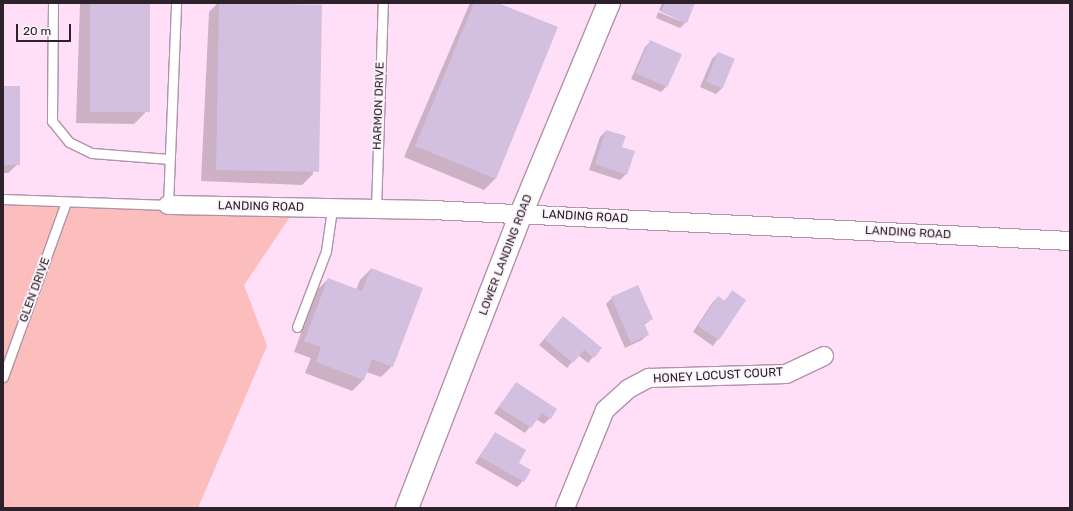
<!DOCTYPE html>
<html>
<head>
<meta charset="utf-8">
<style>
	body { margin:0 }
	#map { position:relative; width:1073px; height:511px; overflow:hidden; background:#ffdef7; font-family:Rubik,sans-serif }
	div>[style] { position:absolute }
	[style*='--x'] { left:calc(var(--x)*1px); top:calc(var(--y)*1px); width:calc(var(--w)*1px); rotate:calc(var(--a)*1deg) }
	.green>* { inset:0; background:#fcbebc }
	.shadow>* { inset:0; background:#0003 }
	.building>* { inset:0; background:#d3c0e1; transform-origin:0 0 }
	.roads { filter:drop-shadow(1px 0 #b192aa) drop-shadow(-1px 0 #b192aa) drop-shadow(0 1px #b192aa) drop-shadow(0 -1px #b192aa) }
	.lane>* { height:9px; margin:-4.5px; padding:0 4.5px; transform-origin:4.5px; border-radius:4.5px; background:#fff }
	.street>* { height:18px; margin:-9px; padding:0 9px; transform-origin:9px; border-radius:9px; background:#fff }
	.secondary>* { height:22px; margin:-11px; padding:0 11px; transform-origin:11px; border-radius:11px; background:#fff }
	span { translate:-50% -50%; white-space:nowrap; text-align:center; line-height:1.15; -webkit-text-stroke:4px #fbf4f9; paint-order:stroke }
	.street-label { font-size:12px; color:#2d212b }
	.frame { position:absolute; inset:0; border:4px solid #2d212b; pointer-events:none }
	.scale { position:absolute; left:16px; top:24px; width:55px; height:18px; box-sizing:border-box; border:2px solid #2d212b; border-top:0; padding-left:5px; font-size:12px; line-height:14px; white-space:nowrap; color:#2d212b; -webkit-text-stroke:3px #fbf4f9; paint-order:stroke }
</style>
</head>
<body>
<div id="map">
	<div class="green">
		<div style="clip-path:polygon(3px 203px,292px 214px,244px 285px,267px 346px,198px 508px,3px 508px)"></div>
	</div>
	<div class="shadow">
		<div style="clip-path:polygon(80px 3px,149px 3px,145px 113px,134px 124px,76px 123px)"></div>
		<div style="clip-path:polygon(218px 3px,321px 6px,313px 174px,302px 185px,201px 181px,209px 12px)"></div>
		<div style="clip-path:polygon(470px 3px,496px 3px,557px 28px,495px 179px,484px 190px,404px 157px)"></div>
		<div style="clip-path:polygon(662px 3px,694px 3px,686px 22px,680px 28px,656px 18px,658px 12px,685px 23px,659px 10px)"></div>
		<div style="clip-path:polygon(650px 42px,667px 86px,661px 92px,631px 79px,645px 47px)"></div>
		<div style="clip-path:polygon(718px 53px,722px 88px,716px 94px,700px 87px,712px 59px)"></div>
		<div style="clip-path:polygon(3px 87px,17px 165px,8px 173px,3px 173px)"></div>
		<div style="clip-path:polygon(606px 131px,621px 148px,626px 174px,620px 180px,589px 170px,600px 137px)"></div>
		<div style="clip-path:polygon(371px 269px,392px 366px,381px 377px,366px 372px,363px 380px,352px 391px,305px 373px,311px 358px,294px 352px,317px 290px,328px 279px,356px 290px,360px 280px)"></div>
		<div style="clip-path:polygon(733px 292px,745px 300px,713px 346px,693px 332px,712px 303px,718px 297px,724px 301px)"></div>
		<div style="clip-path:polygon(612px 298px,652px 319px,644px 325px,648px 334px,642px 340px,625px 348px,606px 304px)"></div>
		<div style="clip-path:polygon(558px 323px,593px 357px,588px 363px,578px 355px,567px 368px,539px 345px)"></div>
		<div style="clip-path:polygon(516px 383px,550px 418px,544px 424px,536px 419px,525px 433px,494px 413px)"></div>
		<div style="clip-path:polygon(495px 433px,518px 463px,523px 481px,517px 487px,475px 463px)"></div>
	</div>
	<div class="building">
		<div style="left:90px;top:3px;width:60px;height:109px"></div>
		<div style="left:219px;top:3px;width:103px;height:167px;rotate:1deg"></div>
		<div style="clip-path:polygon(474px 3px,498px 3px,558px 27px,496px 179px,415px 146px)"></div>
		<div style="clip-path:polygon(665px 3px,695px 3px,687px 23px,661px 12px)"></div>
		<div style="left:650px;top:40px;width:35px;height:36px;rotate:24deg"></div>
		<div style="left:718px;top:52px;width:18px;height:32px;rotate:22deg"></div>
		<div style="left:3px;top:86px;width:17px;height:79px"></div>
		<div style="clip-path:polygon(606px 130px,626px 136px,622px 147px,635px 151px,627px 175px,595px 164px)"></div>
		<div style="clip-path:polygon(371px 268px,423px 288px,393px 367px,372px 359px,364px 380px,316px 362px,321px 347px,304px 341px,328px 278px,362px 291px)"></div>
		<div style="clip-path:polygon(638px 285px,653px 319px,644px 323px,649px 335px,631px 343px,611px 297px)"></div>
		<div style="clip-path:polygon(732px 290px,746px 300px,719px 340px,698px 326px,718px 296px,725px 301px)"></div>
		<div style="clip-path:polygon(563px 316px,602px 348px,594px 358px,584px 350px,573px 363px,544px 339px)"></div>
		<div style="clip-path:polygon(516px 382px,557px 409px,551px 419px,542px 413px,531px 428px,499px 407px)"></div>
		<div style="clip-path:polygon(495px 432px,526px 450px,519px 463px,531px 470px,524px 482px,480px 457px)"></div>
	</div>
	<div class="roads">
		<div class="lane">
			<div style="--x:53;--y:3;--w:118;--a:90.5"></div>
			<div style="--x:52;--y:121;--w:27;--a:51"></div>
			<div style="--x:69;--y:142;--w:25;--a:26"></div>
			<div style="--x:92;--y:153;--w:77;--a:4.5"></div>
			<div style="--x:3;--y:199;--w:165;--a:2.1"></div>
			<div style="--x:168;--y:205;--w:202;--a:-87.7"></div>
			<div style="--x:376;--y:209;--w:206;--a:-88.1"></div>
			<div style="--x:297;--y:327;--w:81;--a:-69.1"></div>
			<div style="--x:326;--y:251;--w:42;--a:-81.9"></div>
			<div style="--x:3;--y:377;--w:186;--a:-70.2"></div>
		</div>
		<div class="street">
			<div style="--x:168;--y:205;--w:264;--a:1.1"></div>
			<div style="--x:432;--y:210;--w:639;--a:2.78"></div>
			<div style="--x:565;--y:508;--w:106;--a:-67.8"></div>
			<div style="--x:605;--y:410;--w:31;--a:-42"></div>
			<div style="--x:628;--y:389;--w:24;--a:-28"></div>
			<div style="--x:649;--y:378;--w:137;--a:-1.7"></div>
			<div style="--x:786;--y:374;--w:42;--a:-25.3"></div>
		</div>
		<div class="secondary">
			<div style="--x:407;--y:508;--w:315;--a:-68.8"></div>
			<div style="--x:521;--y:214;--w:229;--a:-67.4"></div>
		</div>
	</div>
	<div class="street-label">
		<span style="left:379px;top:106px;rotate:-88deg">HARMON DRIVE</span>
		<span style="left:261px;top:207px;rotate:1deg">LANDING ROAD</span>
		<span style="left:585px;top:217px;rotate:3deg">LANDING ROAD</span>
		<span style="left:908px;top:233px;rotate:3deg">LANDING ROAD</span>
		<span style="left:506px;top:255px;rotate:-69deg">LOWER LANDING ROAD</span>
		<span style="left:35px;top:290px;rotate:-70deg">GLEN DRIVE</span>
		<span style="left:718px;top:376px;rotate:-3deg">HONEY LOCUST COURT</span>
	</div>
	<div class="frame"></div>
	<div class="scale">20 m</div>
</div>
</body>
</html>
